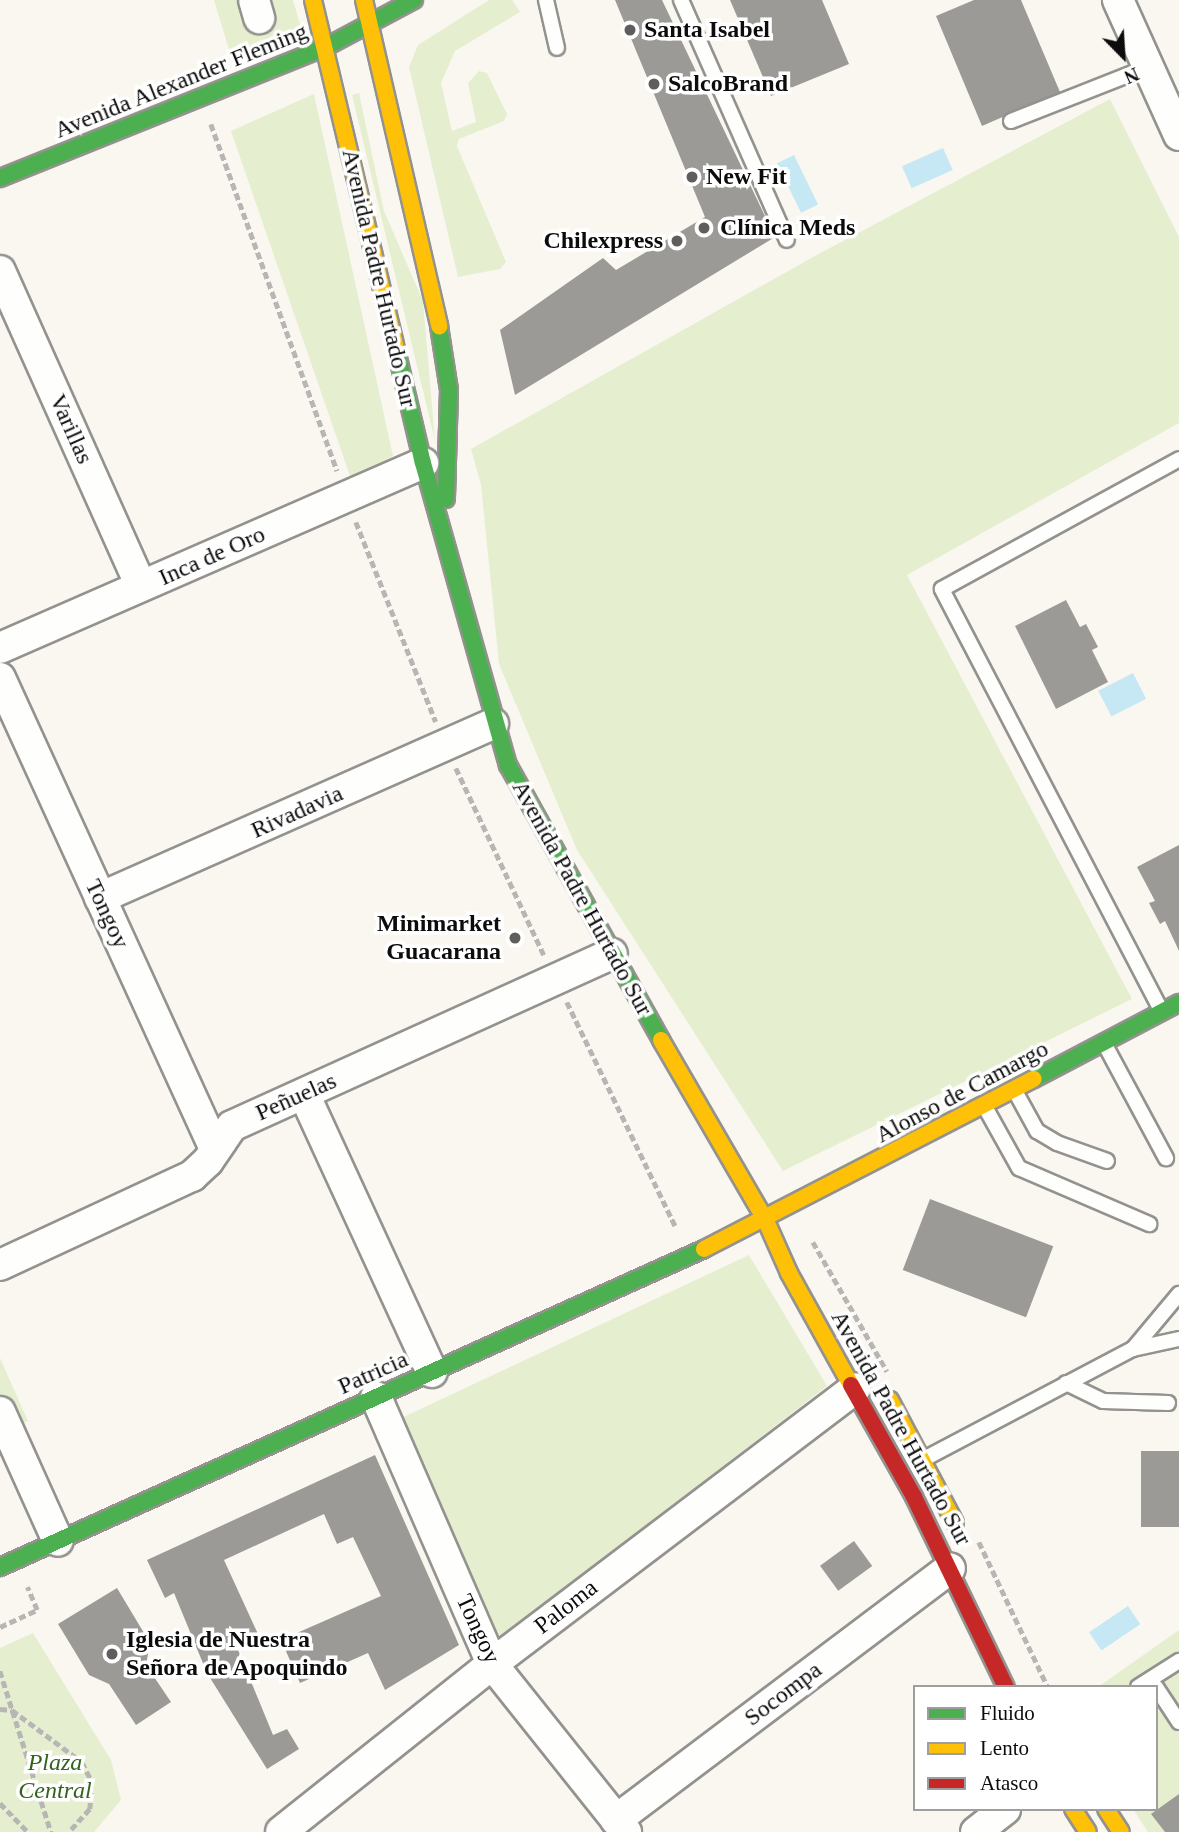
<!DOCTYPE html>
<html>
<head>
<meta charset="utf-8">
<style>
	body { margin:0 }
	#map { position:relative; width:1179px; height:1832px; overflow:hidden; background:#faf7f0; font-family:"Times New Roman",serif }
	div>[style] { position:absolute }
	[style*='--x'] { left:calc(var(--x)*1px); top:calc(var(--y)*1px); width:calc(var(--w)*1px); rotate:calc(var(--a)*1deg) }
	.green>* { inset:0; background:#e5efd0 }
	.water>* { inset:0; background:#c6e8f4; transform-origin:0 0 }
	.building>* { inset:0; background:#9c9a96; transform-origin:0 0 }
	.path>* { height:4.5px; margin-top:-2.25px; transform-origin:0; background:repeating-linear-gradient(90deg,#b7b6b5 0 7px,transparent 0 10.5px) }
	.roads { filter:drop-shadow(2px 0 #93928f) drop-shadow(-2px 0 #93928f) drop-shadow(0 2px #93928f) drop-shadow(0 -2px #93928f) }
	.lane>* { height:14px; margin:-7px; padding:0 7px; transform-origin:7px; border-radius:7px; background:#fefefd }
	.street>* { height:30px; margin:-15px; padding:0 15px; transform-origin:15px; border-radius:15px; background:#fefefd }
	.fast>* { height:16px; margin:-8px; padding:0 8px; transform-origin:8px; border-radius:8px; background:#4caf50 }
	.slow>* { height:16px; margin:-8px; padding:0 8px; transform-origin:8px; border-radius:8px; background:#ffc107 }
	.jam>* { height:16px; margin:-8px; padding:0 8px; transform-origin:8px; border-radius:8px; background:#c62828 }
	.dots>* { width:19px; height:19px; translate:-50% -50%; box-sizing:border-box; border:4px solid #fff; border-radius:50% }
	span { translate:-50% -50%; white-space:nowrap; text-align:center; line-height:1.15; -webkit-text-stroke:7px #fff; paint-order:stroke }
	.poi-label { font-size:24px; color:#0c0c0c; font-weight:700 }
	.left { translate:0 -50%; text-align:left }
	.right { translate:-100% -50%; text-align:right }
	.street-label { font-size:24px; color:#0c0c0c }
	.park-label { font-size:24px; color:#31631c; font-style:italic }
	.legend { position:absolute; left:913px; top:1685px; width:245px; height:126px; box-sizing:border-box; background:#fff; border:2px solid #9e9e9e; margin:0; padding:9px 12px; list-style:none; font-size:21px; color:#0c0c0c }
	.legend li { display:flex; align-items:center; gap:14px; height:35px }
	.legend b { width:35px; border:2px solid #9e9e9e }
	.north { position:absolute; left:1088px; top:21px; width:70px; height:70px; -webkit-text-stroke:5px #fff; paint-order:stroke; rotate:156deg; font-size:19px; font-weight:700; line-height:28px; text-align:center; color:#0c0c0c }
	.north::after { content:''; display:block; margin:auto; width:24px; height:32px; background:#0c0c0c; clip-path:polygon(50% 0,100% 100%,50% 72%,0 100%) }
</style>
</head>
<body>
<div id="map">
	<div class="green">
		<div style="clip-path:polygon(214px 0,293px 0,302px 31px,231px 56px)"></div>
		<div style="clip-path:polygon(489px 0,512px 0,520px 12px,455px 51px,441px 83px,452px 131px,476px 122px,468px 83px,479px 71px,487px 73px,507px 114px,504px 121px,459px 139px,457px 146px,506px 262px,500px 269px,458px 277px,409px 67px,418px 45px)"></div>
		<div style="clip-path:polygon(359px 93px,384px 211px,423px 301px,435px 441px,352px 95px)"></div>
		<div style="clip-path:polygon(314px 94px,393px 456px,351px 479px,231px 131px)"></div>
		<div style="clip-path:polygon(1110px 99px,1179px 237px,1179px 423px,907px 575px,1132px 999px,783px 1171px,577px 850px,499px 664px,481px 485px,471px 449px,813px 257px)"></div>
		<div style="clip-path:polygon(749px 1255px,827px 1386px,498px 1639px,397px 1420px)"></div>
		<div style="clip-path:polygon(0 1358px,28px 1421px,0 1434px)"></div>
		<div style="clip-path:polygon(1179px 1630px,1179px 1832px,1148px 1832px,1133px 1809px,1156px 1809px,1156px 1687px,1098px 1687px)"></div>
		<div style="clip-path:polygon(33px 1633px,111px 1760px,121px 1800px,94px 1832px,0 1832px,0 1648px)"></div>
	</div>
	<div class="water">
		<div style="left:943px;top:148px;width:24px;height:45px;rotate:66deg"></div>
		<div style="left:794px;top:155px;width:55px;height:19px;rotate:64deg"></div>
		<div style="left:1133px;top:673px;width:29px;height:39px;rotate:63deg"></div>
		<div style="left:1128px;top:1606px;width:22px;height:47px;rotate:56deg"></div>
	</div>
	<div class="building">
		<div style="clip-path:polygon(615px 0,662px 0,775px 237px,515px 395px,500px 330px,603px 258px,616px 270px,705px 217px)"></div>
		<div style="clip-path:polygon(730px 0,822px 0,849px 64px,771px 96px)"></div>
		<div style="clip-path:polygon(974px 0,1021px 0,1060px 92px,982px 126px,936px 16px)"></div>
		<div style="clip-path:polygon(1066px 600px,1080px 627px,1086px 624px,1098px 647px,1092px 650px,1108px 682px,1056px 709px,1015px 626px)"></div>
		<div style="clip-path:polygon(1179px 845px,1179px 951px,1165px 921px,1160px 924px,1149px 903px,1155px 901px,1137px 867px)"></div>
		<div style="left:930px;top:1199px;width:132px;height:76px;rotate:21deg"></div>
		<div style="left:1141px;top:1451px;width:38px;height:76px"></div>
		<div style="clip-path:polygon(375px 1455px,459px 1645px,385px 1690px,368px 1653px,300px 1683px,281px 1640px,381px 1596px,353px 1537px,337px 1544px,324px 1514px,224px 1560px,258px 1634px,236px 1645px,273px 1735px,287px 1729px,299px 1749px,267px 1769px,207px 1673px,174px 1593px,165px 1598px,147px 1560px)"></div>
		<div style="left:854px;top:1541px;width:31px;height:42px;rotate:54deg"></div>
		<div style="clip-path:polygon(117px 1588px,150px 1643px,146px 1665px,171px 1702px,136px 1725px,109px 1684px,89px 1675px,58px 1624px)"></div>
		<div style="clip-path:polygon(1179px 1794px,1179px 1832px,1165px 1832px,1151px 1814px)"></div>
	</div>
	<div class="path">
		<div style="--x:211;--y:124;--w:369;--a:70"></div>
		<div style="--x:356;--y:522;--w:215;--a:68.2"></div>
		<div style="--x:456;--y:768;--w:209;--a:64.8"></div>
		<div style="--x:567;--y:1002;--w:250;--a:64.2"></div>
		<div style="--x:813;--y:1242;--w:149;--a:60.2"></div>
		<div style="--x:979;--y:1542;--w:161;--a:64.6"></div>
		<div style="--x:0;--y:1627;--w:41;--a:-24.7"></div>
		<div style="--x:37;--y:1610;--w:25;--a:-113"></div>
		<div style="--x:0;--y:1671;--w:169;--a:72.4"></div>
		<div style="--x:0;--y:1709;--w:12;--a:5"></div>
		<div style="--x:12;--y:1710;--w:87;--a:36.6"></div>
		<div style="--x:82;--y:1762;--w:22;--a:63"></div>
		<div style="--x:92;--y:1782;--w:27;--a:94"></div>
		<div style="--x:90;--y:1809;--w:31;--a:132"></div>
		<div style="--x:0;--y:1803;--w:40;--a:46"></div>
	</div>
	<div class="roads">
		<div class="lane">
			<div style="--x:546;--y:0;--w:49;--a:77.1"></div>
			<div style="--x:681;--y:0;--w:262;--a:66.2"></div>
			<div style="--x:1011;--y:121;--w:147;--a:-21.5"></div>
			<div style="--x:1162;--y:1012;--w:477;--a:-117.5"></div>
			<div style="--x:942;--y:589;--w:270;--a:-28.7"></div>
			<div style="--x:1104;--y:1043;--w:131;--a:61.7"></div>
			<div style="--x:1015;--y:1091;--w:46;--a:61.2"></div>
			<div style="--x:1037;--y:1131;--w:23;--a:31"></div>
			<div style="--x:1057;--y:1143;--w:53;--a:19.8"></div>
			<div style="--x:985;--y:1107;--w:70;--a:60.9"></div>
			<div style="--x:1019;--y:1168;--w:142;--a:23.3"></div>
			<div style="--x:1133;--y:1349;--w:47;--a:-12.3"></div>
			<div style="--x:1066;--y:1383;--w:41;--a:25.9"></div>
			<div style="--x:1103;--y:1401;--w:65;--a:1.8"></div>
			<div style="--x:924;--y:1459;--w:236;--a:-27.8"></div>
			<div style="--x:1133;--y:1349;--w:72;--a:-50.1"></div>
			<div style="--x:1138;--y:1687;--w:49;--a:-32.4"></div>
			<div style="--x:1156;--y:1687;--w:42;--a:56.7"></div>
		</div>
		<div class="street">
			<div style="--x:254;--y:0;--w:19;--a:74"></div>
			<div style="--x:1118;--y:0;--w:148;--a:65.7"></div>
			<div style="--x:0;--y:271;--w:345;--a:65.9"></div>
			<div style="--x:0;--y:648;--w:462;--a:-23.6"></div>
			<div style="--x:0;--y:678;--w:518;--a:65.46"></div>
			<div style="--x:100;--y:898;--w:430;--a:-23.9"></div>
			<div style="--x:304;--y:1094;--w:306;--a:65.3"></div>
			<div style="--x:0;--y:1265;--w:212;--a:-24.9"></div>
			<div style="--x:192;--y:1176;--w:22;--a:-43"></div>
			<div style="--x:208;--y:1161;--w:42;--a:-55.6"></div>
			<div style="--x:232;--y:1126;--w:417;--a:-24.4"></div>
			<div style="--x:376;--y:1397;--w:291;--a:66.5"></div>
			<div style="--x:492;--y:1664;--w:215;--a:51.4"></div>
			<div style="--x:0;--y:1412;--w:141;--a:65.8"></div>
			<div style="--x:616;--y:1820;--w:418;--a:-37"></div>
			<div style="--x:281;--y:1832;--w:270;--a:-38.5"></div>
			<div style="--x:492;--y:1664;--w:456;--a:-37.2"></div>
			<div style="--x:976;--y:1832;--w:37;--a:-38"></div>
		</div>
		<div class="fast">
			<div style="--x:0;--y:178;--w:349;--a:-21.9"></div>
			<div style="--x:324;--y:48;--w:102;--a:-28.1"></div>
			<div style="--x:439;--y:326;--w:65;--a:81.1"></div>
			<div style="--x:449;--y:390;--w:109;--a:91.6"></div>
			<div style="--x:395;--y:345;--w:121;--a:76.7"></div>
			<div style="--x:423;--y:463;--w:314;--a:74.3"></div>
			<div style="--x:508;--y:765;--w:315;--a:60.9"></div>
			<div style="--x:1034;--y:1079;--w:164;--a:-27.7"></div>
			<div style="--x:0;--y:1567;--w:772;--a:-24.31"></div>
		</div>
		<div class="slow">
			<div style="--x:313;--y:0;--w:355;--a:76.6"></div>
			<div style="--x:364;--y:0;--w:335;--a:77"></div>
			<div style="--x:661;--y:1040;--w:209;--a:59.9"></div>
			<div style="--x:766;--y:1221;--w:57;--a:66.1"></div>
			<div style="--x:789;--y:1273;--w:128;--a:61"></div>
			<div style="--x:704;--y:1249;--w:371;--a:-27.3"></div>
			<div style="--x:890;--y:1400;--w:139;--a:62.1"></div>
			<div style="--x:1073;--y:1809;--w:27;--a:57"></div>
			<div style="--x:1106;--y:1809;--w:27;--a:57"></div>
		</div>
		<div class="jam">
			<div style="--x:851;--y:1385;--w:129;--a:60.6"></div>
			<div style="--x:914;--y:1497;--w:211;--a:64.2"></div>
		</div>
	</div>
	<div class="dots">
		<div style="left:630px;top:30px;background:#5f5e5c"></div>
		<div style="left:654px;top:84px;background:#5f5e5c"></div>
		<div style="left:692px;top:177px;background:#5f5e5c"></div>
		<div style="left:704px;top:228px;background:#5f5e5c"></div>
		<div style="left:677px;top:241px;background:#5f5e5c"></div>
		<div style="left:515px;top:938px;background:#5f5e5c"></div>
		<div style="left:112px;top:1654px;background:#5f5e5c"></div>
	</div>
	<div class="poi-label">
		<span class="left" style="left:644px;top:30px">Santa Isabel</span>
		<span class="left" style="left:668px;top:84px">SalcoBrand</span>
		<span class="left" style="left:706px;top:177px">New Fit</span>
		<span class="left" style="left:720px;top:228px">Clínica Meds</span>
		<span class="right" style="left:663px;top:241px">Chilexpress</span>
		<span class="right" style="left:501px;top:938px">Minimarket<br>Guacarana</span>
		<span class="left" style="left:126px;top:1654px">Iglesia de Nuestra<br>Señora de Apoquindo</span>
	</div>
	<div class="street-label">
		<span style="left:181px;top:81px;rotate:-22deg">Avenida Alexander Fleming</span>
		<span style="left:379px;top:278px;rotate:77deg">Avenida Padre Hurtado Sur</span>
		<span style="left:71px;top:429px;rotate:66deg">Varillas</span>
		<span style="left:212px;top:556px;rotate:-24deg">Inca de Oro</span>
		<span style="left:297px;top:812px;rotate:-24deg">Rivadavia</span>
		<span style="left:582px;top:898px;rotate:61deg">Avenida Padre Hurtado Sur</span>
		<span style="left:107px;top:914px;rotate:65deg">Tongoy</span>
		<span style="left:962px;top:1092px;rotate:-28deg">Alonso de Camargo</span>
		<span style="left:296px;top:1097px;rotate:-24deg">Peñuelas</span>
		<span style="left:373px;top:1373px;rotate:-24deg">Patricia</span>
		<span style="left:901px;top:1428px;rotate:61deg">Avenida Padre Hurtado Sur</span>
		<span style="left:566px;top:1607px;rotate:-38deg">Paloma</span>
		<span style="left:478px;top:1629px;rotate:65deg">Tongoy</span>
		<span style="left:783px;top:1694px;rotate:-37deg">Socompa</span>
	</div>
	<div class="park-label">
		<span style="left:55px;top:1777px">Plaza<br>Central</span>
	</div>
	<ul class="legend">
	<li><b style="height:9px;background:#4caf50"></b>Fluido</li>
	<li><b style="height:9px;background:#ffc107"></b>Lento</li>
	<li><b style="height:9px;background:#c62828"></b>Atasco</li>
	</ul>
	<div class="north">N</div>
</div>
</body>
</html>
